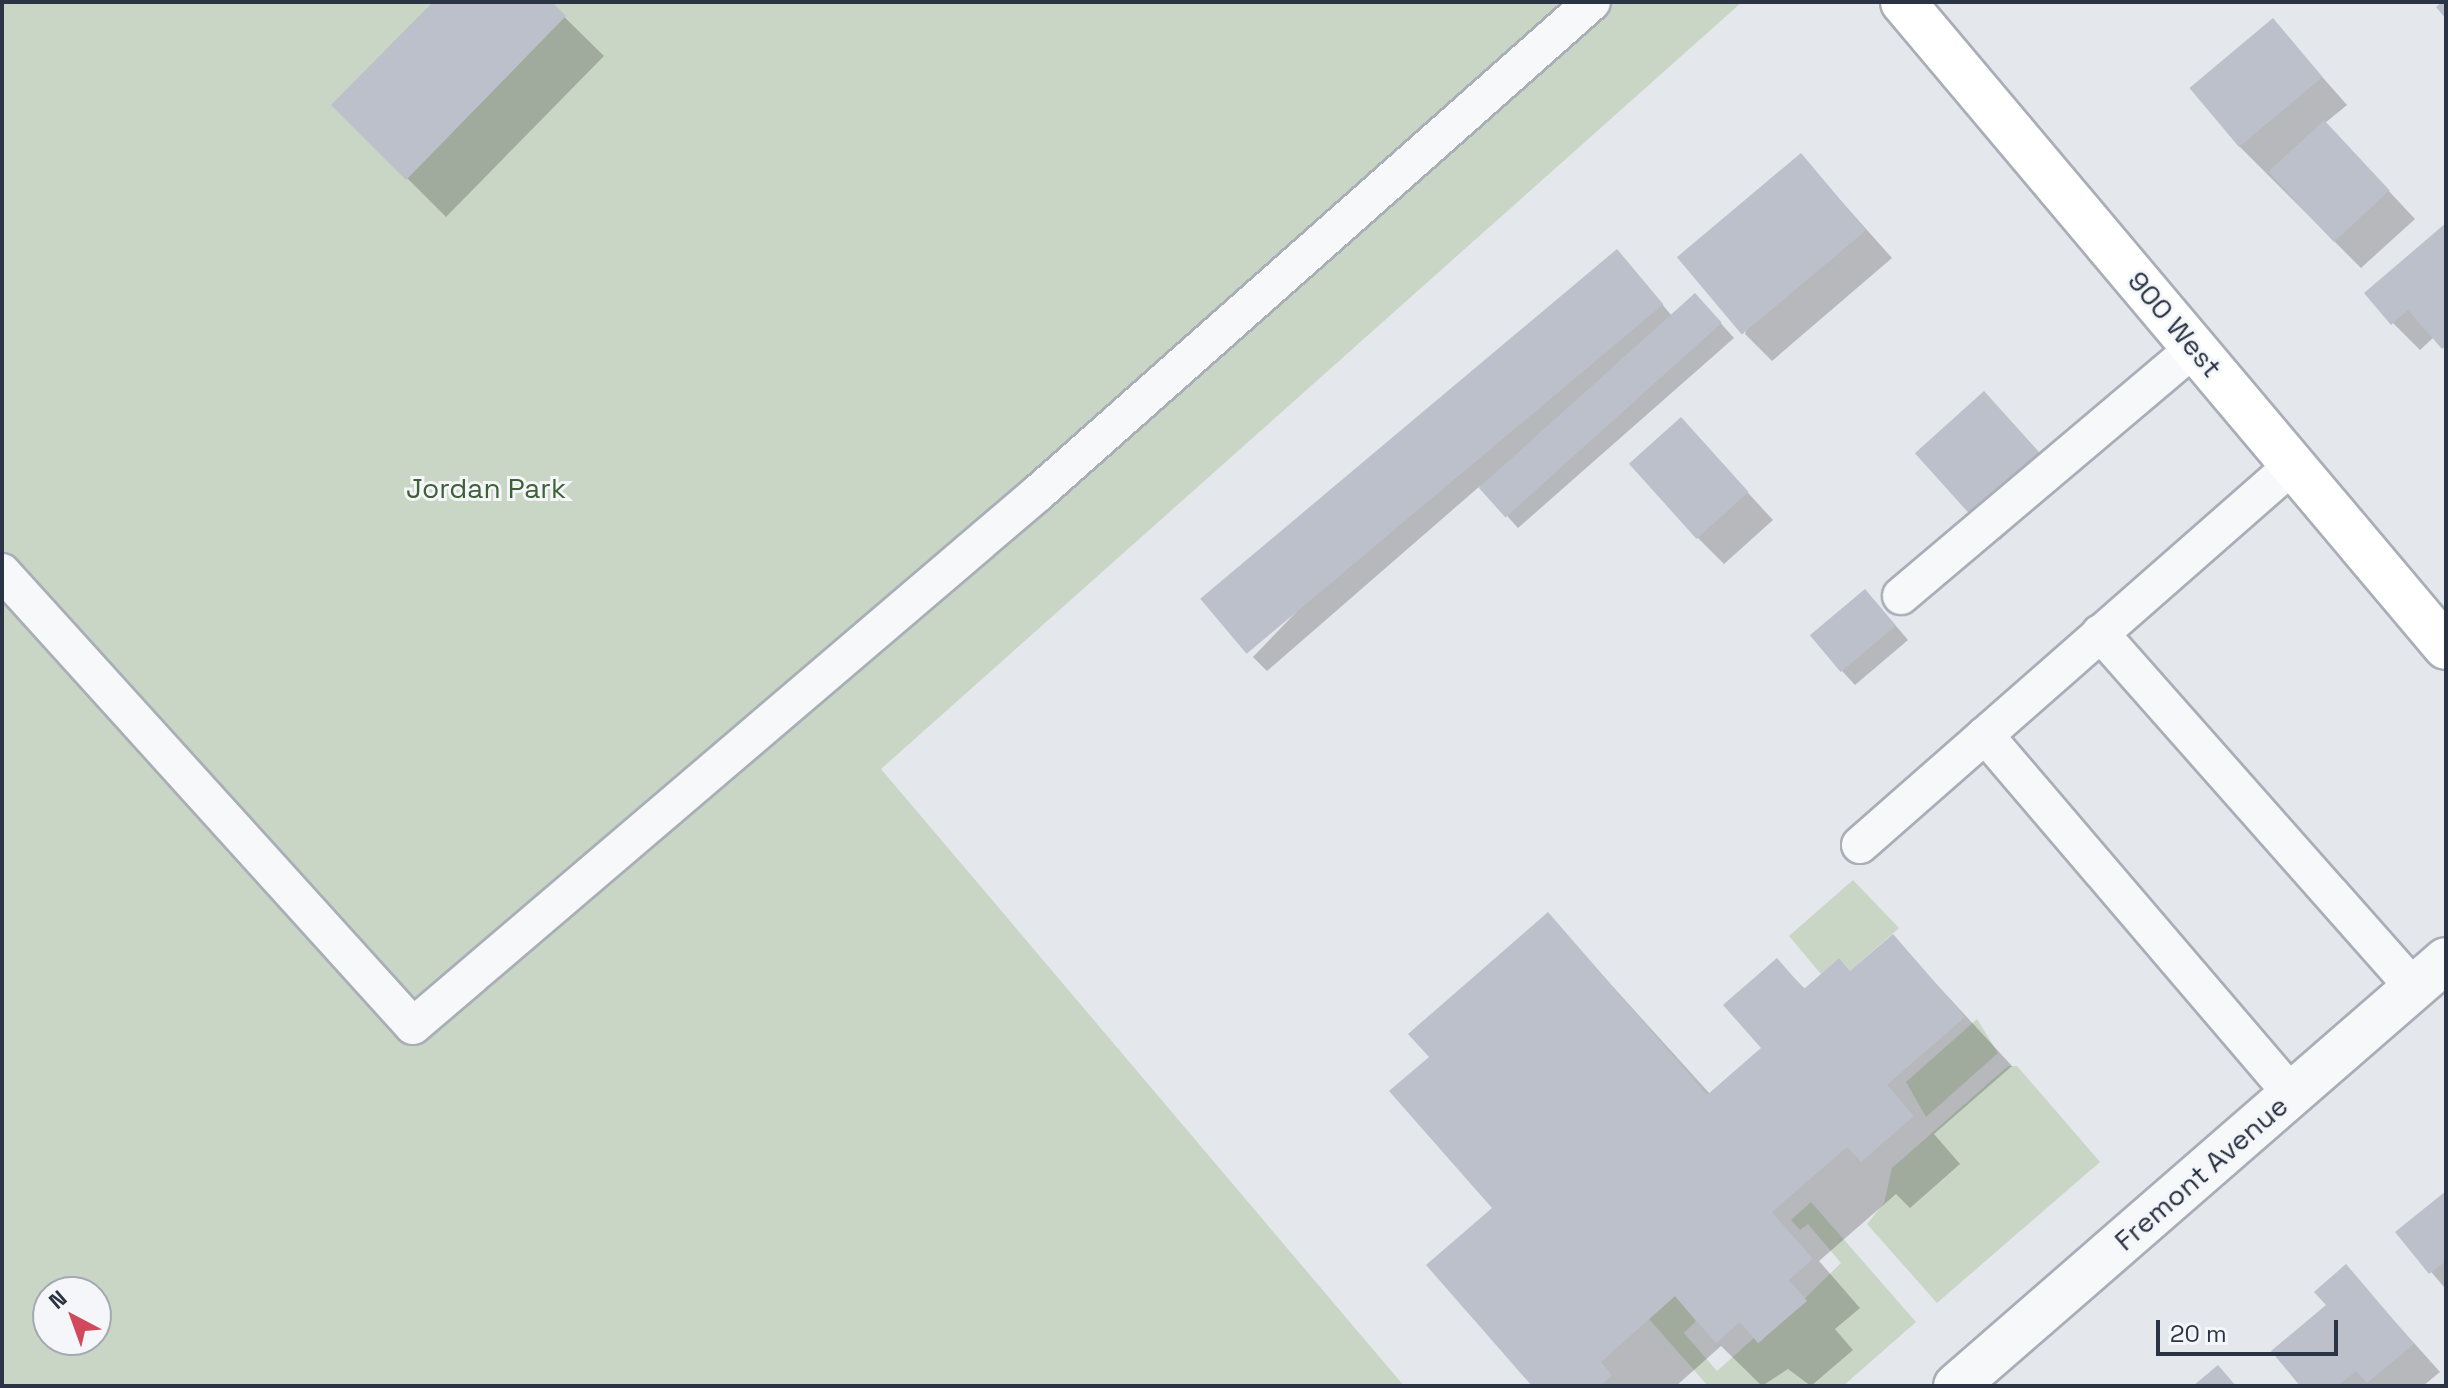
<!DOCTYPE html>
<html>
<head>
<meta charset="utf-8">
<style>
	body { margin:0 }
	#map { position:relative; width:2448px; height:1388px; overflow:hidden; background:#e4e7ec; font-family:"Space Grotesk",sans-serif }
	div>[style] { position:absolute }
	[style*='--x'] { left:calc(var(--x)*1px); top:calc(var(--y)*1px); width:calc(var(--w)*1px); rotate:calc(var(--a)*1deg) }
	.green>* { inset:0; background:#c9d6c5 }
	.shadow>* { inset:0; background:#0003 }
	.building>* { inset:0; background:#bbc0ca; transform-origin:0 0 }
	.roads { filter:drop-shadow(2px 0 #a9aeb7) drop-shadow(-2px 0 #a9aeb7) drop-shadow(0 2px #a9aeb7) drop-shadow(0 -2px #a9aeb7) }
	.lane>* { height:36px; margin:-18px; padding:0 18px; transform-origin:18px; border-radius:18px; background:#f7f8fa }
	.street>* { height:44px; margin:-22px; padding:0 22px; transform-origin:22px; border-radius:22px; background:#f7f8fa }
	.secondary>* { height:44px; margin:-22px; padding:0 22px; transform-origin:22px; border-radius:22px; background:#fff }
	span { translate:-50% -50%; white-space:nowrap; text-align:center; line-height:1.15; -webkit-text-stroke:6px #f4f6f9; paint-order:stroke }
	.street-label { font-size:28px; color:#2b3445 }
	.park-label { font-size:28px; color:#3f6138 }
	.frame { position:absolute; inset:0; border:4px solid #2b3445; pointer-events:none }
	.north { position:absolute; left:32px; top:1276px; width:80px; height:80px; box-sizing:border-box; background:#f4f6f9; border:2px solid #a4a8b1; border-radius:50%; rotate:319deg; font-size:22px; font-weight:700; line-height:32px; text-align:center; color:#2b3445 }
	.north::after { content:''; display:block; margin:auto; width:28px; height:36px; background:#d1495b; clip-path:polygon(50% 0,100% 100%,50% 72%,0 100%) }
	.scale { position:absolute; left:2156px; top:1320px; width:182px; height:36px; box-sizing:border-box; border:4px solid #2b3445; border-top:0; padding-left:10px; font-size:24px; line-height:28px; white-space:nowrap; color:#2b3445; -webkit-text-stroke:6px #f4f6f9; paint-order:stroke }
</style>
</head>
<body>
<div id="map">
	<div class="green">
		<div style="clip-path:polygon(evenodd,2px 2px,1742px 2px,881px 769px,1404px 1386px,2px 1386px,2px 2px,48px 1292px,96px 1292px,96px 1340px,48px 1340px,48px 1292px)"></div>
		<div style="clip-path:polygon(1853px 880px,1899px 928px,1850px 971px,1839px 958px,1821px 974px,1789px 936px)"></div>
		<div style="clip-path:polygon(1977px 1019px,1998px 1053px,1926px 1117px,1906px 1082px)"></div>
		<div style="clip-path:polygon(2008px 1066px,2017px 1066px,2100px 1162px,1937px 1303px,1867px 1224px,1884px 1203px,1892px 1168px)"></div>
		<div style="clip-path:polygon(1811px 1202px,1916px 1322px,1843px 1386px,1708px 1386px,1649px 1319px,1675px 1296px,1696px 1321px,1684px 1333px,1717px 1371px,1754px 1338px,1759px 1343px,1841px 1263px,1808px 1224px,1800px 1230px,1791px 1220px)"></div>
	</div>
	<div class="shadow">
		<div style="clip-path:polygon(436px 2px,549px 2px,604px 56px,446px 217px,334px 105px)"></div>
		<div style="clip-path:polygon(2273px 21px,2347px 105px,2325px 123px,2415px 219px,2361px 268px,2239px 146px)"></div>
		<div style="clip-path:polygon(1801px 156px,1892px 258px,1772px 361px,1745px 334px)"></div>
		<div style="clip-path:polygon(2446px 226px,2446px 350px,2434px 337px,2420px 350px,2393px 323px)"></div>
		<div style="clip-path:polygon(1630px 266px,1672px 316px,1708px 309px,1734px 338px,1518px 528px,1480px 486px,1267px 671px,1253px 657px)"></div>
		<div style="clip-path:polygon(1984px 394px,2065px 480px,2000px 540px,1973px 513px)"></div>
		<div style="clip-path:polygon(1681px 420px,1773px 520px,1724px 564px,1697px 537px)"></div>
		<div style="clip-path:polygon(1879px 606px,1908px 640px,1855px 685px,1842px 671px)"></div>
		<div style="clip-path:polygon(1548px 915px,1711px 1095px,1764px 1049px,1777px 961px,1806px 990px,1851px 973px,1893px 937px,2012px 1066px,1934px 1134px,1960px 1164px,1910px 1208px,1896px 1194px,1819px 1261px,1860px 1308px,1835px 1329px,1853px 1350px,1811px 1386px,1788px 1369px,1762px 1386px,1721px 1346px,1676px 1386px,1535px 1386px,1495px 1208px,1432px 1057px)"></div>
		<div style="clip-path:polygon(2446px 1193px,2446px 1285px,2444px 1287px,2398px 1233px)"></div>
		<div style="clip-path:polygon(2346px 1267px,2440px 1372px,2423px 1386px,2303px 1386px)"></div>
	</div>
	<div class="building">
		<div style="clip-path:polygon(433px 2px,552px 2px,566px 16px,406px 180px,331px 105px)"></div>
		<div style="clip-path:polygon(2442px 2px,2446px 2px,2446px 19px,2436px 7px)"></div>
		<div style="left:2273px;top:18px;width:77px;height:109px;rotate:50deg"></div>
		<div style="left:2324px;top:120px;width:96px;height:76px;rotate:47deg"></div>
		<div style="left:1801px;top:153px;width:101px;height:162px;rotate:50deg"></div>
		<div style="clip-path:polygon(2446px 223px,2446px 345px,2442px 349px,2408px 310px,2391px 325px,2364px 293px)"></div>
		<div style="left:1617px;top:249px;width:72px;height:544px;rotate:50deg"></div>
		<div style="left:1695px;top:293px;width:40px;height:291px;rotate:48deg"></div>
		<div style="left:1984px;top:391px;width:82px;height:93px;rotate:48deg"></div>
		<div style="left:1681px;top:417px;width:101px;height:70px;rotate:48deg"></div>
		<div style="left:1865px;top:589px;width:48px;height:72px;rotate:50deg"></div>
		<div style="clip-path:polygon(1548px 912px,1707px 1095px,1761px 1048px,1723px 1005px,1777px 958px,1804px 989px,1839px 958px,1850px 971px,1893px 934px,1965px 1017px,1887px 1085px,1914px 1116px,1861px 1162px,1847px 1147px,1772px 1212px,1813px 1259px,1789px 1280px,1807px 1301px,1758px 1343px,1740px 1322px,1716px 1343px,1675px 1296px,1601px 1362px,1612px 1375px,1600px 1386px,1532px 1386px,1426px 1265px,1492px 1208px,1389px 1091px,1429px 1057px,1408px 1034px)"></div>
		<div style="clip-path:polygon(2446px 1191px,2446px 1261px,2429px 1274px,2395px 1232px)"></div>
		<div style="clip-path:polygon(2346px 1264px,2414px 1344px,2367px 1383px,2356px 1371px,2338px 1386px,2300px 1386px,2271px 1351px,2326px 1305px,2314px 1292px)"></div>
		<div style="clip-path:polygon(2218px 1365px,2236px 1386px,2193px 1386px)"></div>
	</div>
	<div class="roads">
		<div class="lane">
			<div style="--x:2;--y:572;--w:612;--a:47.85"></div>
			<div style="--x:413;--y:1026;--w:821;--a:-40.46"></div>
			<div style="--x:1038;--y:493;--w:740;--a:-41.55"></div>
			<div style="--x:1901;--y:596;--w:384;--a:-40.2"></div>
			<div style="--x:2100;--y:633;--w:474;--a:48.5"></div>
			<div style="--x:1985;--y:735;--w:472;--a:49.5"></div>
			<div style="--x:1860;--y:845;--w:576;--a:-41.27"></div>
		</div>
		<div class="street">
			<div style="--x:1956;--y:1386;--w:649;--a:-41"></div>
		</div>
		<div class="secondary">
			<div style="--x:1903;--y:2;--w:843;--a:49.91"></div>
		</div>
	</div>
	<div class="street-label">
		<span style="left:2175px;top:324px;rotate:50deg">900 West</span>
		<span style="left:2201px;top:1173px;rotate:-41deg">Fremont Avenue</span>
	</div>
	<div class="park-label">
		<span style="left:486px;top:488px">Jordan Park</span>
	</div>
	<div class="frame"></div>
	<div class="north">N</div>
	<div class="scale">20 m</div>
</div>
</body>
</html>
